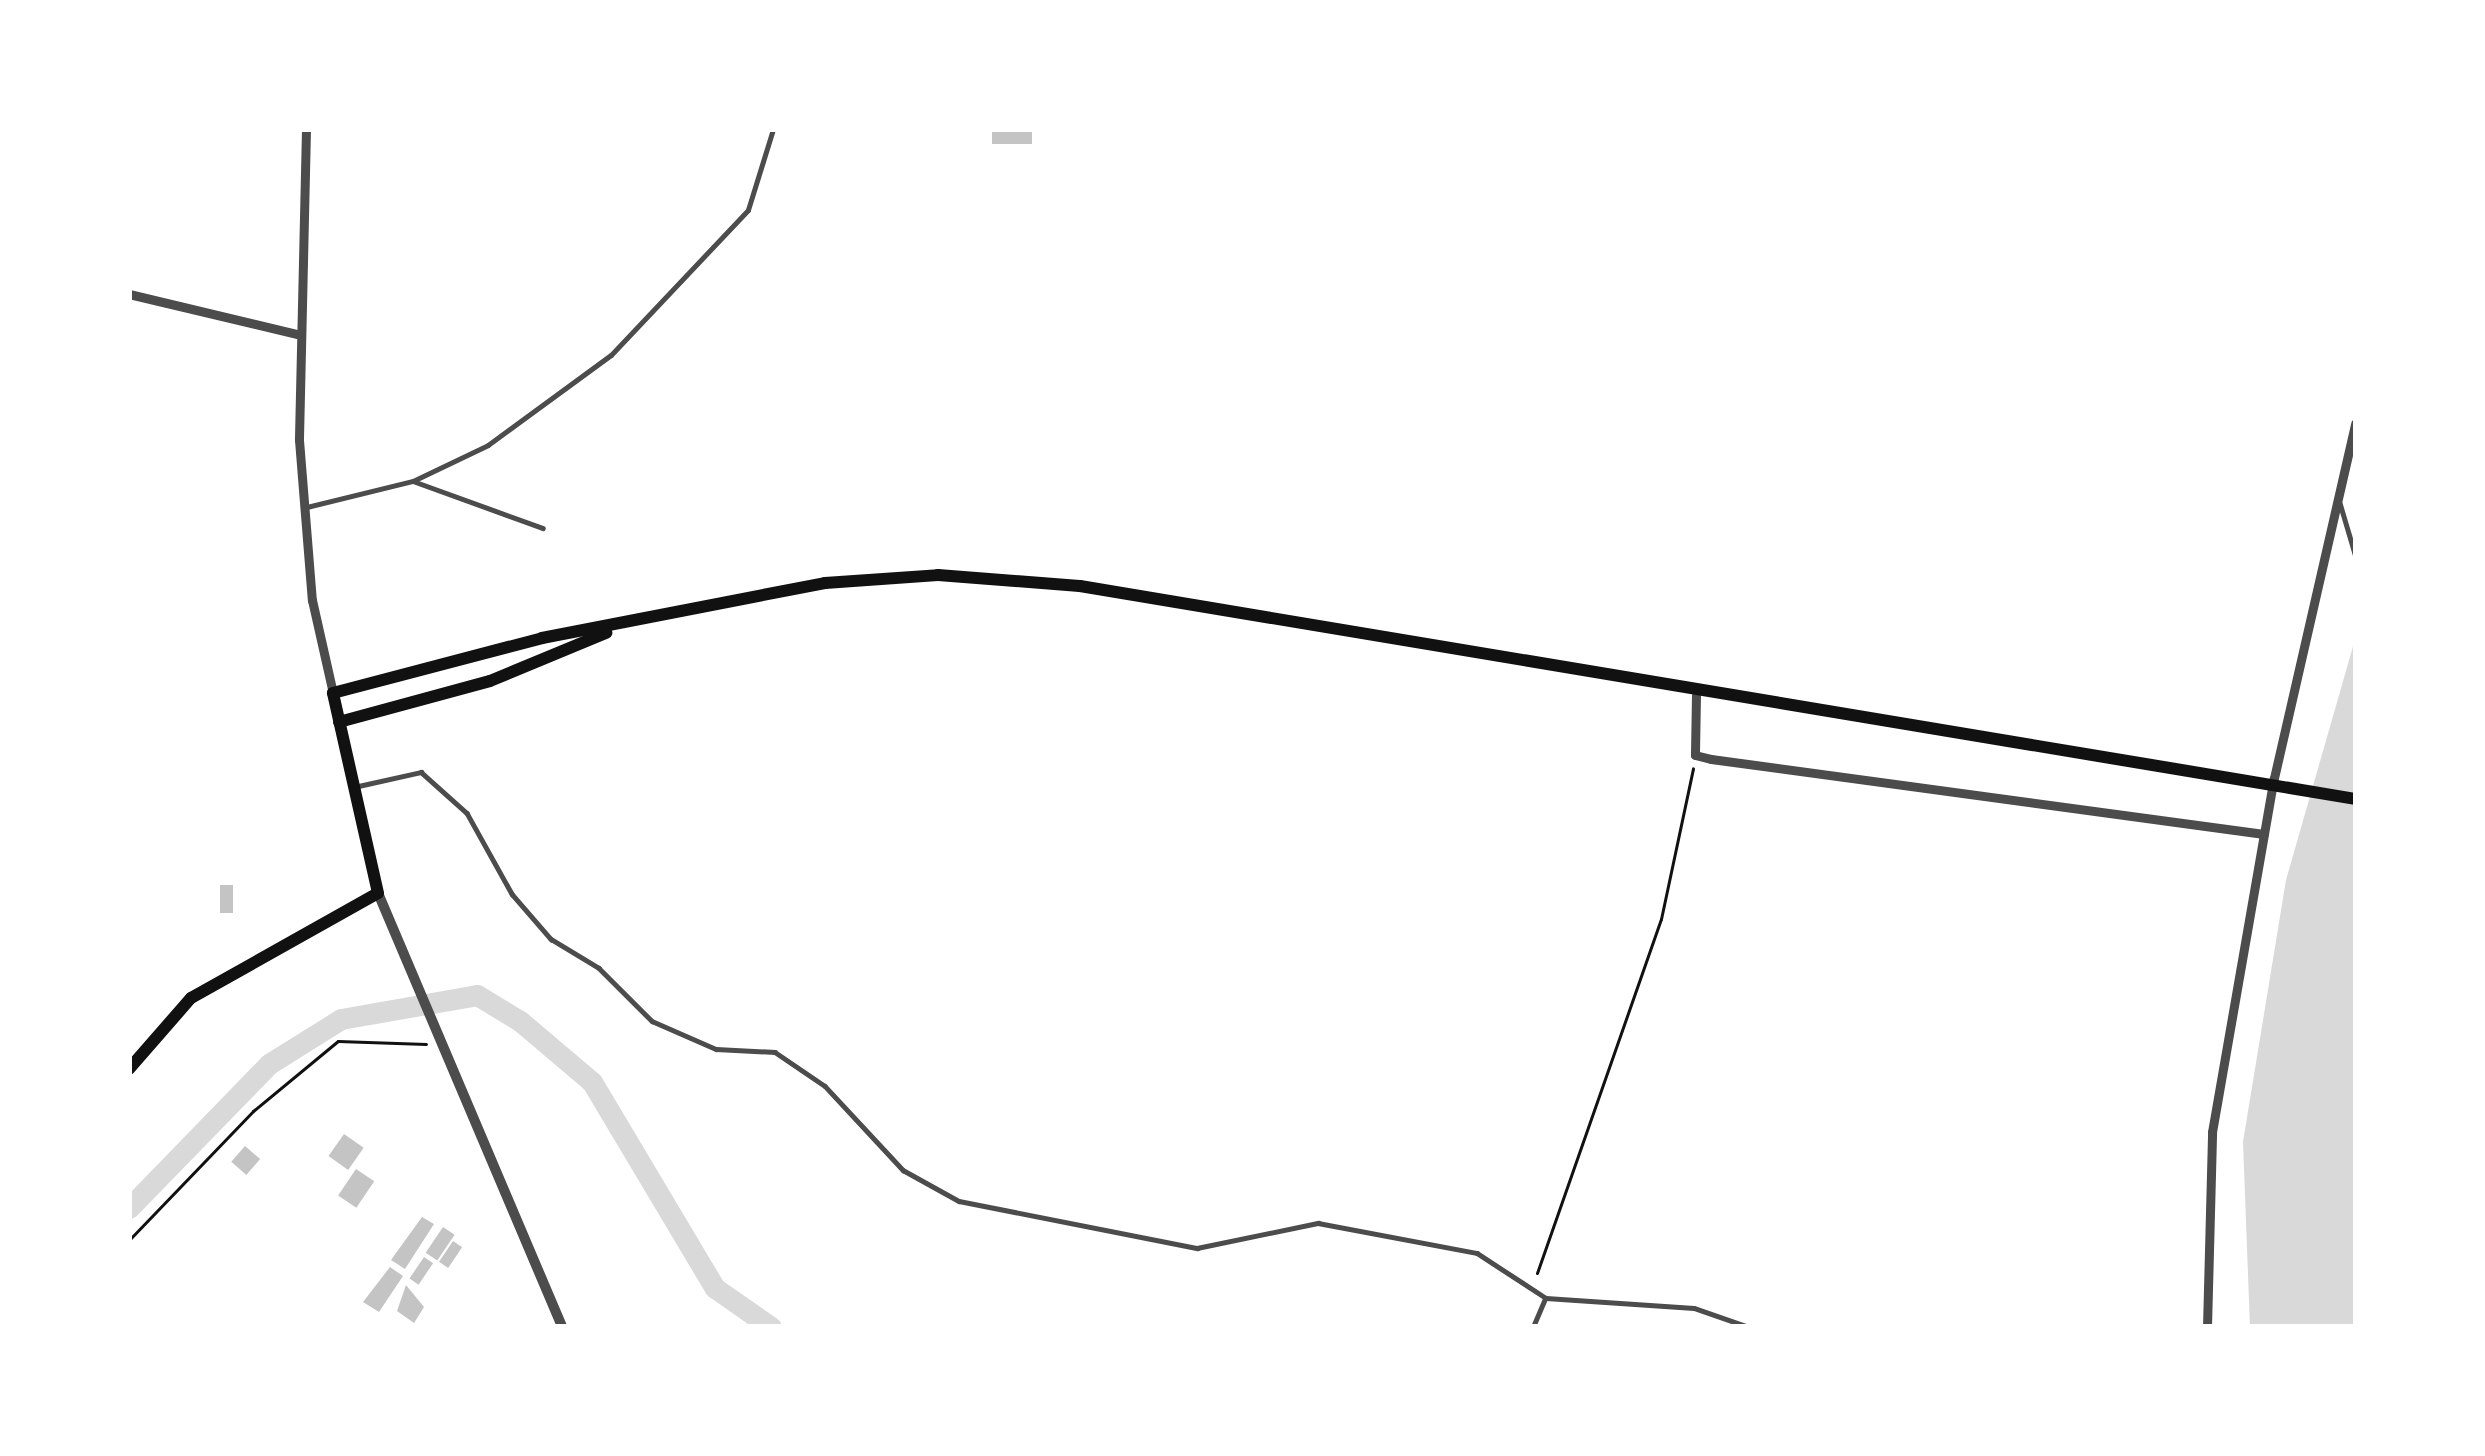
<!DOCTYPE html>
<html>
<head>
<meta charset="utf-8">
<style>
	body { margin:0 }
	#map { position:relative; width:2485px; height:1456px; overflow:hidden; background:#fff; font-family:Rubik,sans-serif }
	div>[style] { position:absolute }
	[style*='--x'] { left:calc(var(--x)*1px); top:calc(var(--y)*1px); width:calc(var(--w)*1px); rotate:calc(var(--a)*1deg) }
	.water>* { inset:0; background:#d9d9d9 }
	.canal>* { height:21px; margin:-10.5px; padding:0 10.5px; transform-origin:10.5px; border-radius:10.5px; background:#d9d9d9 }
	.building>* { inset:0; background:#c4c4c4; transform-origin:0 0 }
	.path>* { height:3px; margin:-1.5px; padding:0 1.5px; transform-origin:1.5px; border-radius:1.5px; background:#111 }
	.service>* { height:4.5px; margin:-2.25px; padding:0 2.25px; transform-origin:2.25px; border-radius:2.25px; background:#4c4c4c }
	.minor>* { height:9px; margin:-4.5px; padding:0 4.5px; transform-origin:4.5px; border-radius:4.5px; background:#4c4c4c }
	.tertiary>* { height:10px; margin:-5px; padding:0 5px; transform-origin:5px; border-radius:5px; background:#4c4c4c }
	.secondary>* { height:12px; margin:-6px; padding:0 6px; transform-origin:6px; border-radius:6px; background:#111 }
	span { translate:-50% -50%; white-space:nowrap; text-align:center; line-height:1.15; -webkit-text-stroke:12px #fff; paint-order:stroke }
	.frame { position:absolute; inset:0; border:132px solid #fff; pointer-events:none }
</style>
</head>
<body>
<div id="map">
	<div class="water">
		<div style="clip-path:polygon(2356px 636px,2356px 1327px,2250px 1327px,2243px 1142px,2286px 880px)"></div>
	</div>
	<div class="canal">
		<div style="--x:129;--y:1208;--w:201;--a:-45.8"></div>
		<div style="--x:269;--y:1064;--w:85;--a:-32"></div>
		<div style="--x:341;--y:1019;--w:138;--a:-10"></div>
		<div style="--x:477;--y:995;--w:50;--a:31.2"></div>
		<div style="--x:520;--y:1021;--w:94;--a:40.3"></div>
		<div style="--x:592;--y:1082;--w:240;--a:59.2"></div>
		<div style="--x:715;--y:1288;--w:68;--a:34.9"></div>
	</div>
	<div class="building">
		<div style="left:992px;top:129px;width:40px;height:15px"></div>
		<div style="left:220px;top:885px;width:13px;height:28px"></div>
		<div style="left:344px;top:1134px;width:24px;height:27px;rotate:35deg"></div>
		<div style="left:245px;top:1146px;width:20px;height:21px;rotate:41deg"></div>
		<div style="left:356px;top:1169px;width:22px;height:32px;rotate:34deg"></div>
		<div style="clip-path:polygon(422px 1217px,434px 1224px,405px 1269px,391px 1260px)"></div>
		<div style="left:443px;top:1227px;width:14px;height:31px;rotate:34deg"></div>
		<div style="left:453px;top:1241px;width:11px;height:25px;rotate:34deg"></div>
		<div style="left:424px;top:1257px;width:11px;height:26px;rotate:34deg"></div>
		<div style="clip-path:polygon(390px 1267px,403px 1276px,379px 1312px,363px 1302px)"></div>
		<div style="clip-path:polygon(406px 1285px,424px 1307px,414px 1323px,397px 1311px)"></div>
	</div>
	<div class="path">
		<div style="--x:129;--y:1240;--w:179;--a:-46.1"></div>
		<div style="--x:253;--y:1111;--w:110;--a:-39.5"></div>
		<div style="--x:338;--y:1041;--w:88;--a:2"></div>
		<div style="--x:1537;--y:1273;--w:375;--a:-70.7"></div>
		<div style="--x:1661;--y:919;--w:154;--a:-78"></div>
	</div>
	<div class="service">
		<div style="--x:413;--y:481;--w:83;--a:-25.6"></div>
		<div style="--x:488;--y:445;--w:152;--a:-36.2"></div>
		<div style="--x:611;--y:355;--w:199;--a:-46.6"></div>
		<div style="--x:748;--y:210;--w:85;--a:-72.8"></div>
		<div style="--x:2340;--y:503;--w:56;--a:73.5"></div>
		<div style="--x:303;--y:508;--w:113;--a:-13.8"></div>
		<div style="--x:413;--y:481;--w:138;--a:19.9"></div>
		<div style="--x:354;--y:787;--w:69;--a:-12.6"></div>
		<div style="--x:421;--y:772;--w:62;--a:41.7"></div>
		<div style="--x:467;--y:813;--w:93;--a:60.9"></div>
		<div style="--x:512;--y:894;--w:60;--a:49.1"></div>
		<div style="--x:551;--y:939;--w:56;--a:31.1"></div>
		<div style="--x:599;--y:968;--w:75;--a:45"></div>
		<div style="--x:652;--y:1021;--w:70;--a:23.6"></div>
		<div style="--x:716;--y:1049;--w:59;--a:2.9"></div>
		<div style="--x:775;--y:1052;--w:60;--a:34.2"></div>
		<div style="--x:825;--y:1086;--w:115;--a:47.1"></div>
		<div style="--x:903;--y:1170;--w:64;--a:29"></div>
		<div style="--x:959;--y:1201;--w:243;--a:11.2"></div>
		<div style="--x:1197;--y:1248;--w:124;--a:-11.7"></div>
		<div style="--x:1318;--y:1223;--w:162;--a:10.7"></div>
		<div style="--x:1477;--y:1253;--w:82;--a:33.1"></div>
		<div style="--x:1546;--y:1298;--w:148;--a:3.9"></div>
		<div style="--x:1694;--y:1308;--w:58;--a:19.1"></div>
		<div style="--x:1533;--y:1327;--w:30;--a:-67"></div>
	</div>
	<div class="minor">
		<div style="--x:306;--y:129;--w:311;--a:91.3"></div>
		<div style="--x:299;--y:440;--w:161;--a:85.4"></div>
		<div style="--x:312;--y:600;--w:95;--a:77.3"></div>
		<div style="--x:129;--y:294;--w:173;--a:13.4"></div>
		<div style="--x:1696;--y:695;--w:60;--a:91"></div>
		<div style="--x:1695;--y:755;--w:16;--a:14"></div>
		<div style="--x:1711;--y:759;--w:558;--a:7.72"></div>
		<div style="--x:2207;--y:1327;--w:195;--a:-88.5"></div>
		<div style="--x:2212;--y:1132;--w:359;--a:-80.1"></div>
		<div style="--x:2274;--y:778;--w:364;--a:-77.1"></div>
	</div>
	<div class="tertiary">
		<div style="--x:378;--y:893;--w:471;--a:67"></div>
	</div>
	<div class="secondary">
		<div style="--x:339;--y:722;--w:156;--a:-15.2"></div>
		<div style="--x:490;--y:681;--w:126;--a:-22.5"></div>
		<div style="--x:129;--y:1069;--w:94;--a:-48.9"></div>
		<div style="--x:191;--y:998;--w:214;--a:-29.3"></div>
		<div style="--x:378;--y:893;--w:205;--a:-102.7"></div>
		<div style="--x:333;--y:693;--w:216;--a:-14.7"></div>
		<div style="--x:542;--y:638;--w:288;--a:-11"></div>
		<div style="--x:825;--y:583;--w:113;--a:-4"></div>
		<div style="--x:938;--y:575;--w:142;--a:4.4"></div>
		<div style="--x:1080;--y:586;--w:1294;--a:9.48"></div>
	</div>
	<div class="frame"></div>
</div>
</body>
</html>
